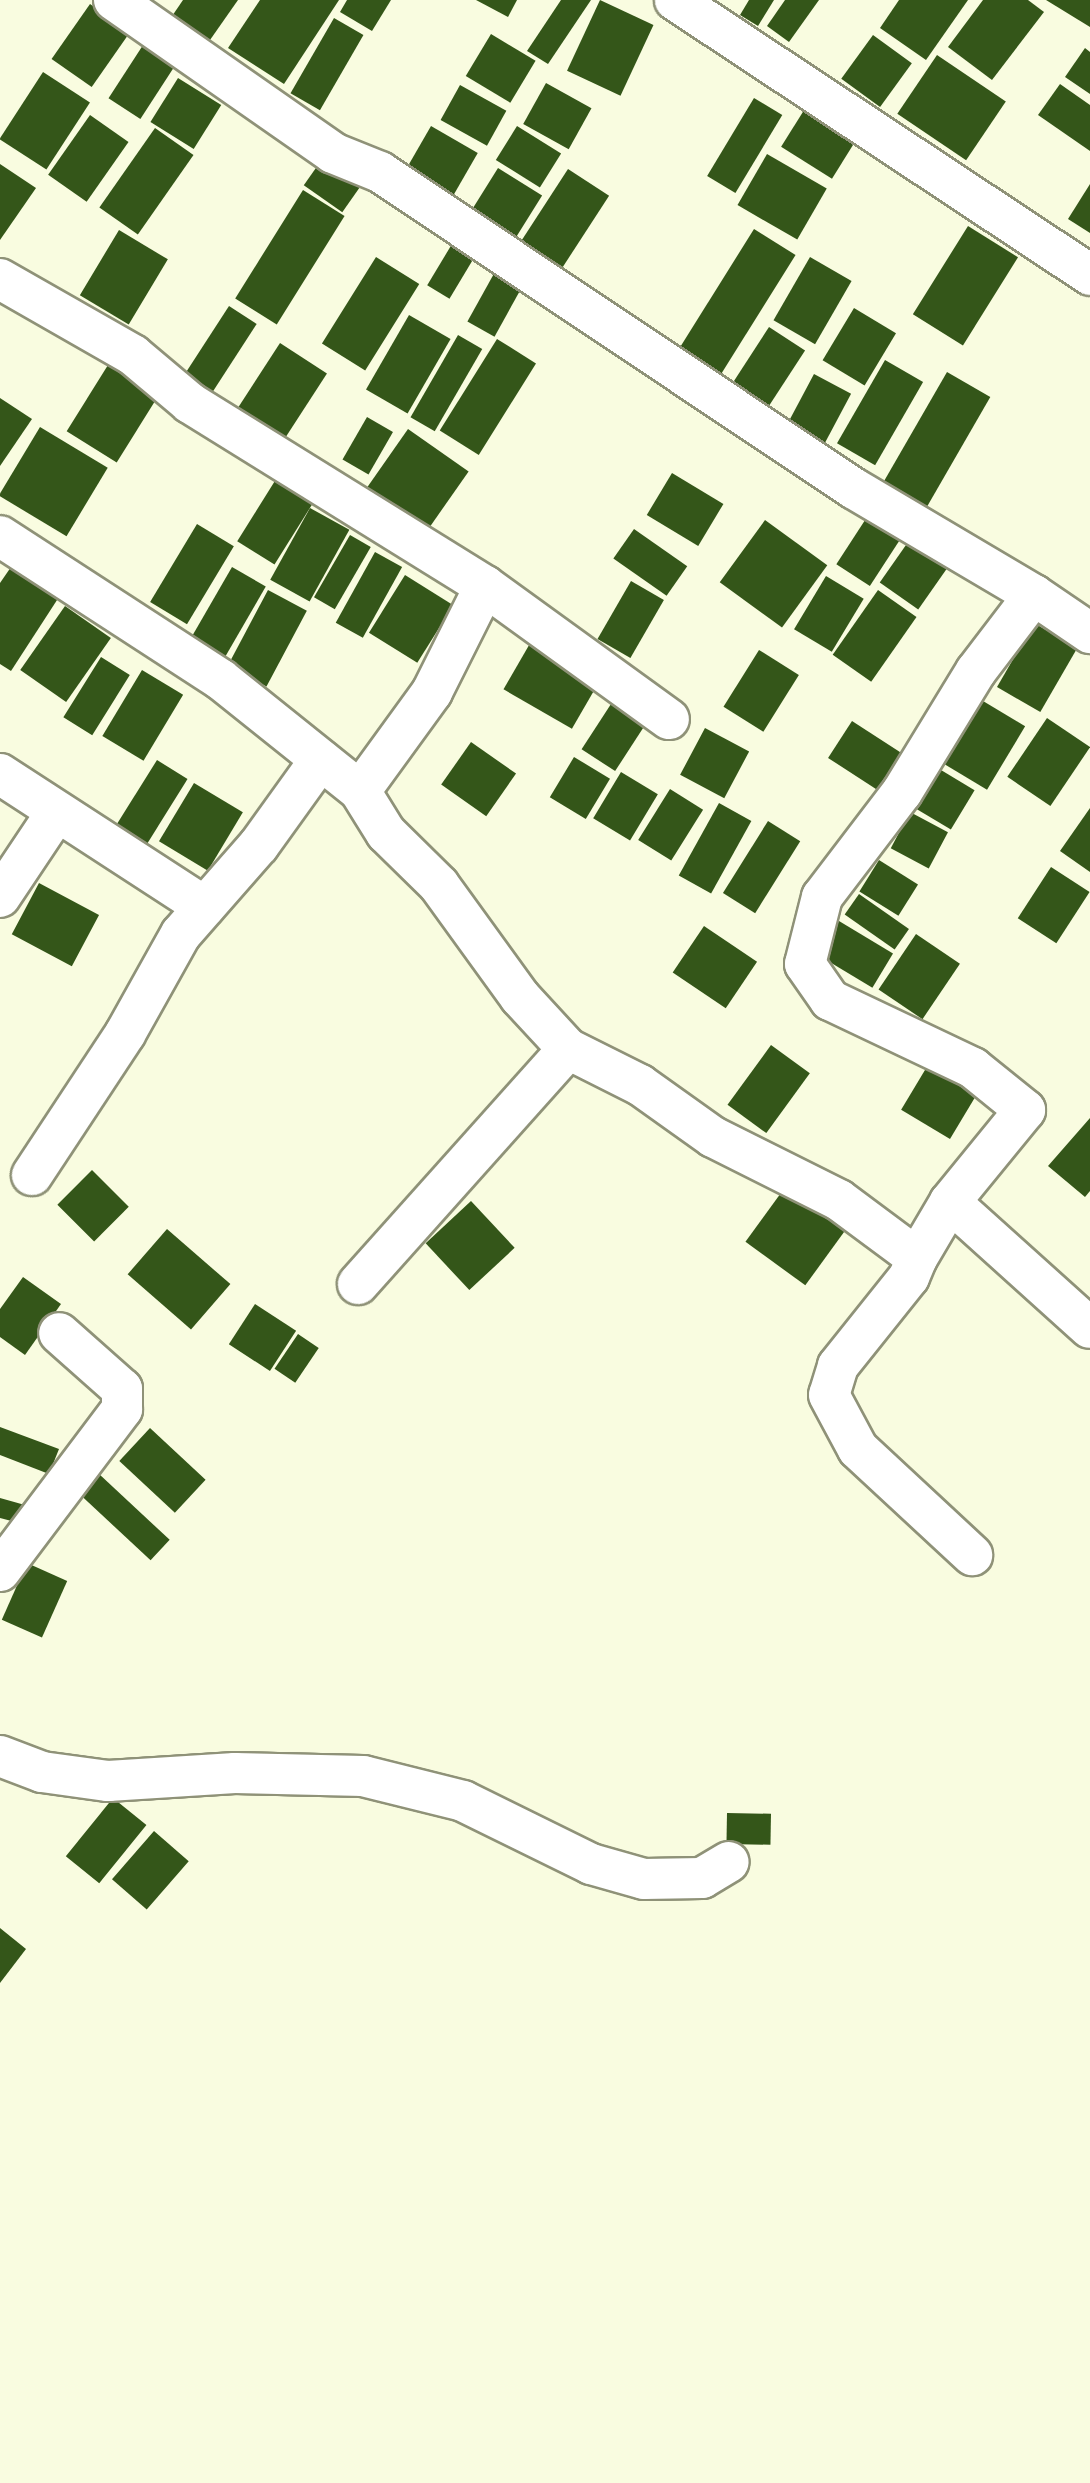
<!DOCTYPE html>
<html>
<head>
<meta charset="utf-8">
<style>
	body { margin:0 }
	#map { position:relative; width:1090px; height:2483px; overflow:hidden; background:#f9fce0; font-family:"Golos Text",sans-serif }
	div>[style] { position:absolute }
	[style*='--x'] { left:calc(var(--x)*1px); top:calc(var(--y)*1px); width:calc(var(--w)*1px); rotate:calc(var(--a)*1deg) }
	.building>* { inset:0; background:#345619; transform-origin:0 0 }
	.roads { filter:drop-shadow(2px 0 #8f9278) drop-shadow(-2px 0 #8f9278) drop-shadow(0 2px #8f9278) drop-shadow(0 -2px #8f9278) }
	.minor>* { height:40px; margin:-20px; padding:0 20px; transform-origin:20px; border-radius:20px; background:#fff }
	span { translate:-50% -50%; white-space:nowrap; text-align:center; line-height:1.15; -webkit-text-stroke:10px #fff; paint-order:stroke }
</style>
</head>
<body>
<div id="map">
	<div class="building">
		<div style="clip-path:polygon(183px 0,238px 0,203px 50px,166px 25px)"></div>
		<div style="clip-path:polygon(260px 0,339px 0,284px 84px,228px 48px)"></div>
		<div style="clip-path:polygon(347px 0,391px 0,372px 31px,340px 12px)"></div>
		<div style="clip-path:polygon(476px 0,517px 0,508px 17px)"></div>
		<div style="clip-path:polygon(561px 0,591px 0,548px 64px,527px 51px)"></div>
		<div style="left:600px;top:0;width:59px;height:78px;rotate:25deg"></div>
		<div style="clip-path:polygon(749px 0,774px 0,758px 26px,740px 15px)"></div>
		<div style="clip-path:polygon(785px 0,819px 0,789px 42px,767px 26px)"></div>
		<div style="clip-path:polygon(899px 0,968px 0,926px 60px,880px 28px)"></div>
		<div style="clip-path:polygon(983px 0,1028px 0,1044px 12px,992px 80px,948px 47px)"></div>
		<div style="clip-path:polygon(1046px 0,1090px 0,1090px 27px)"></div>
		<div style="left:90px;top:4px;width:49px;height:67px;rotate:35deg"></div>
		<div style="left:334px;top:18px;width:34px;height:87px;rotate:30deg"></div>
		<div style="left:491px;top:34px;width:52px;height:49px;rotate:31deg"></div>
		<div style="left:873px;top:35px;width:48px;height:54px;rotate:36deg"></div>
		<div style="left:145px;top:42px;width:38px;height:67px;rotate:33deg"></div>
		<div style="clip-path:polygon(1085px 48px,1090px 52px,1090px 94px,1065px 77px)"></div>
		<div style="left:937px;top:55px;width:83px;height:71px;rotate:34deg"></div>
		<div style="left:43px;top:72px;width:56px;height:80px;rotate:33deg"></div>
		<div style="left:178px;top:78px;width:51px;height:52px;rotate:32deg"></div>
		<div style="left:546px;top:83px;width:52px;height:47px;rotate:29deg"></div>
		<div style="clip-path:polygon(1060px 84px,1090px 105px,1090px 151px,1038px 115px)"></div>
		<div style="left:460px;top:85px;width:53px;height:40px;rotate:29deg"></div>
		<div style="left:754px;top:98px;width:33px;height:91px;rotate:31deg"></div>
		<div style="left:806px;top:107px;width:60px;height:47px;rotate:32deg"></div>
		<div style="left:90px;top:115px;width:47px;height:73px;rotate:35deg"></div>
		<div style="left:431px;top:126px;width:54px;height:49px;rotate:30deg"></div>
		<div style="left:517px;top:126px;width:52px;height:40px;rotate:32deg"></div>
		<div style="left:155px;top:128px;width:47px;height:97px;rotate:35deg"></div>
		<div style="left:767px;top:154px;width:69px;height:59px;rotate:30deg"></div>
		<div style="left:325px;top:155px;width:47px;height:37px;rotate:35deg"></div>
		<div style="clip-path:polygon(0 164px,36px 188px,0 240px)"></div>
		<div style="left:498px;top:168px;width:52px;height:56px;rotate:32deg"></div>
		<div style="left:568px;top:169px;width:49px;height:85px;rotate:33deg"></div>
		<div style="clip-path:polygon(1090px 184px,1090px 233px,1068px 219px)"></div>
		<div style="left:303px;top:190px;width:49px;height:128px;rotate:32deg"></div>
		<div style="left:968px;top:226px;width:59px;height:104px;rotate:32deg"></div>
		<div style="left:754px;top:229px;width:49px;height:144px;rotate:32deg"></div>
		<div style="left:119px;top:230px;width:57px;height:76px;rotate:31deg"></div>
		<div style="left:455px;top:239px;width:26px;height:54px;rotate:31deg"></div>
		<div style="left:376px;top:257px;width:51px;height:102px;rotate:32deg"></div>
		<div style="left:810px;top:257px;width:48px;height:73px;rotate:30deg"></div>
		<div style="left:496px;top:270px;width:31px;height:59px;rotate:29deg"></div>
		<div style="left:229px;top:306px;width:33px;height:81px;rotate:33deg"></div>
		<div style="left:854px;top:308px;width:49px;height:61px;rotate:31deg"></div>
		<div style="left:409px;top:315px;width:48px;height:86px;rotate:30deg"></div>
		<div style="left:769px;top:327px;width:43px;height:67px;rotate:33deg"></div>
		<div style="left:458px;top:335px;width:28px;height:95px;rotate:30deg"></div>
		<div style="left:497px;top:339px;width:46px;height:108px;rotate:32deg"></div>
		<div style="left:280px;top:343px;width:56px;height:81px;rotate:33deg"></div>
		<div style="left:885px;top:360px;width:44px;height:96px;rotate:30deg"></div>
		<div style="left:108px;top:365px;width:59px;height:78px;rotate:32deg"></div>
		<div style="left:947px;top:372px;width:50px;height:129px;rotate:30deg"></div>
		<div style="left:814px;top:374px;width:42px;height:68px;rotate:28deg"></div>
		<div style="clip-path:polygon(0 398px,32px 419px,0 466px)"></div>
		<div style="left:367px;top:417px;width:30px;height:49px;rotate:30deg"></div>
		<div style="left:40px;top:427px;width:79px;height:80px;rotate:31deg"></div>
		<div style="left:408px;top:429px;width:74px;height:86px;rotate:35deg"></div>
		<div style="left:672px;top:473px;width:60px;height:49px;rotate:31deg"></div>
		<div style="left:278px;top:476px;width:44px;height:77px;rotate:32deg"></div>
		<div style="left:310px;top:508px;width:45px;height:82px;rotate:29deg"></div>
		<div style="left:869px;top:514px;width:40px;height:60px;rotate:33deg"></div>
		<div style="left:765px;top:520px;width:77px;height:77px;rotate:36deg"></div>
		<div style="left:197px;top:524px;width:43px;height:91px;rotate:31deg"></div>
		<div style="left:634px;top:529px;width:65px;height:36px;rotate:35deg"></div>
		<div style="left:350px;top:535px;width:24px;height:72px;rotate:30deg"></div>
		<div style="left:913px;top:535px;width:47px;height:58px;rotate:35deg"></div>
		<div style="left:375px;top:552px;width:31px;height:81px;rotate:29deg"></div>
		<div style="clip-path:polygon(11px 567px,59px 597px,11px 671px,0 664px,0 583px)"></div>
		<div style="left:232px;top:567px;width:39px;height:82px;rotate:30deg"></div>
		<div style="left:405px;top:575px;width:57px;height:68px;rotate:32deg"></div>
		<div style="left:826px;top:576px;width:44px;height:62px;rotate:31deg"></div>
		<div style="left:631px;top:581px;width:38px;height:67px;rotate:30deg"></div>
		<div style="left:268px;top:590px;width:44px;height:86px;rotate:28deg"></div>
		<div style="left:878px;top:590px;width:47px;height:79px;rotate:35deg"></div>
		<div style="left:65px;top:606px;width:56px;height:78px;rotate:35deg"></div>
		<div style="left:1034px;top:623px;width:50px;height:74px;rotate:30deg"></div>
		<div style="left:532px;top:640px;width:79px;height:57px;rotate:30deg"></div>
		<div style="left:759px;top:650px;width:47px;height:67px;rotate:32deg"></div>
		<div style="left:101px;top:657px;width:34px;height:71px;rotate:32deg"></div>
		<div style="left:142px;top:670px;width:48px;height:77px;rotate:31deg"></div>
		<div style="left:978px;top:698px;width:55px;height:74px;rotate:31deg"></div>
		<div style="left:611px;top:704px;width:40px;height:54px;rotate:33deg"></div>
		<div style="left:1047px;top:718px;width:52px;height:71px;rotate:34deg"></div>
		<div style="left:852px;top:721px;width:64px;height:44px;rotate:33deg"></div>
		<div style="left:705px;top:728px;width:50px;height:53px;rotate:28deg"></div>
		<div style="left:471px;top:742px;width:55px;height:52px;rotate:35deg"></div>
		<div style="left:574px;top:757px;width:42px;height:47px;rotate:31deg"></div>
		<div style="left:157px;top:760px;width:36px;height:80px;rotate:32deg"></div>
		<div style="left:936px;top:767px;width:45px;height:46px;rotate:31deg"></div>
		<div style="left:621px;top:772px;width:43px;height:54px;rotate:31deg"></div>
		<div style="left:194px;top:783px;width:57px;height:68px;rotate:31deg"></div>
		<div style="left:670px;top:789px;width:39px;height:60px;rotate:32deg"></div>
		<div style="left:719px;top:803px;width:37px;height:83px;rotate:29deg"></div>
		<div style="clip-path:polygon(1090px 808px,1090px 872px,1060px 851px)"></div>
		<div style="left:910px;top:812px;width:43px;height:41px;rotate:28deg"></div>
		<div style="left:768px;top:821px;width:38px;height:85px;rotate:32deg"></div>
		<div style="left:879px;top:860px;width:46px;height:37px;rotate:32deg"></div>
		<div style="left:1051px;top:867px;width:46px;height:61px;rotate:33deg"></div>
		<div style="left:39px;top:883px;width:68px;height:58px;rotate:28deg"></div>
		<div style="left:859px;top:894px;width:61px;height:25px;rotate:35deg"></div>
		<div style="left:839px;top:921px;width:63px;height:40px;rotate:31deg"></div>
		<div style="left:704px;top:926px;width:64px;height:56px;rotate:34deg"></div>
		<div style="left:916px;top:934px;width:53px;height:67px;rotate:34deg"></div>
		<div style="left:771px;top:1045px;width:48px;height:74px;rotate:36deg"></div>
		<div style="left:931px;top:1060px;width:57px;height:58px;rotate:31deg"></div>
		<div style="clip-path:polygon(1090px 1118px,1090px 1191px,1085px 1197px,1048px 1166px)"></div>
		<div style="left:92px;top:1170px;width:52px;height:49px;rotate:45deg"></div>
		<div style="left:786px;top:1186px;width:74px;height:69px;rotate:36deg"></div>
		<div style="left:471px;top:1201px;width:64px;height:62px;rotate:47deg"></div>
		<div style="left:167px;top:1229px;width:84px;height:60px;rotate:41deg"></div>
		<div style="clip-path:polygon(23px 1277px,61px 1304px,25px 1355px,0 1337px,0 1309px)"></div>
		<div style="left:255px;top:1304px;width:49px;height:48px;rotate:33deg"></div>
		<div style="left:298px;top:1334px;width:25px;height:42px;rotate:34deg"></div>
		<div style="clip-path:polygon(0 1427px,59px 1449px,49px 1474px,0 1455px)"></div>
		<div style="left:150px;top:1428px;width:76px;height:45px;rotate:43deg"></div>
		<div style="left:98px;top:1473px;width:98px;height:28px;rotate:43deg"></div>
		<div style="clip-path:polygon(0 1498px,32px 1507px,27px 1525px,0 1518px)"></div>
		<div style="left:27px;top:1563px;width:44px;height:62px;rotate:24deg"></div>
		<div style="left:113px;top:1798px;width:43px;height:75px;rotate:39deg"></div>
		<div style="left:727px;top:1813px;width:44px;height:31px;rotate:1deg"></div>
		<div style="left:154px;top:1831px;width:46px;height:64px;rotate:41deg"></div>
		<div style="clip-path:polygon(0 1928px,26px 1949px,0 1983px)"></div>
	</div>
	<div class="roads">
		<div class="minor">
			<div style="--x:114;--y:0;--w:267;--a:34.9"></div>
			<div style="--x:333;--y:153;--w:51;--a:22"></div>
			<div style="--x:380;--y:172;--w:569;--a:33.75"></div>
			<div style="--x:853;--y:488;--w:210;--a:30.6"></div>
			<div style="--x:1034;--y:595;--w:96;--a:127.3"></div>
			<div style="--x:976;--y:671;--w:142;--a:121.4"></div>
			<div style="--x:902;--y:792;--w:132;--a:127.3"></div>
			<div style="--x:822;--y:897;--w:69;--a:104.2"></div>
			<div style="--x:805;--y:964;--w:44;--a:55.2"></div>
			<div style="--x:830;--y:1000;--w:158;--a:25.4"></div>
			<div style="--x:973;--y:1068;--w:67;--a:38.9"></div>
			<div style="--x:1025;--y:1110;--w:119;--a:129.2"></div>
			<div style="--x:950;--y:1202;--w:65;--a:120.5"></div>
			<div style="--x:917;--y:1258;--w:97;--a:-143.4"></div>
			<div style="--x:839;--y:1200;--w:141;--a:-153.4"></div>
			<div style="--x:713;--y:1137;--w:90;--a:-144.5"></div>
			<div style="--x:640;--y:1085;--w:80;--a:-153.4"></div>
			<div style="--x:568;--y:1049;--w:71;--a:-132.7"></div>
			<div style="--x:520;--y:997;--w:138;--a:-125.9"></div>
			<div style="--x:439;--y:885;--w:74;--a:-135.5"></div>
			<div style="--x:386;--y:833;--w:49;--a:-121.8"></div>
			<div style="--x:675;--y:0;--w:498;--a:33.5"></div>
			<div style="--x:0;--y:279;--w:153;--a:29.7"></div>
			<div style="--x:133;--y:355;--w:75;--a:40.1"></div>
			<div style="--x:190;--y:403;--w:347;--a:31.8"></div>
			<div style="--x:485;--y:586;--w:119;--a:116.6"></div>
			<div style="--x:432;--y:692;--w:122;--a:126"></div>
			<div style="--x:360;--y:791;--w:179;--a:-141.3"></div>
			<div style="--x:220;--y:679;--w:262;--a:-147"></div>
			<div style="--x:485;--y:586;--w:227;--a:35.9"></div>
			<div style="--x:1034;--y:595;--w:68;--a:34.2"></div>
			<div style="--x:0;--y:774;--w:244;--a:33"></div>
			<div style="--x:0;--y:897;--w:101;--a:-56.3"></div>
			<div style="--x:32;--y:1175;--w:169;--a:-56.6"></div>
			<div style="--x:125;--y:1034;--w:115;--a:-60.8"></div>
			<div style="--x:181;--y:934;--w:118;--a:-48.8"></div>
			<div style="--x:259;--y:845;--w:105;--a:-54.3"></div>
			<div style="--x:950;--y:1202;--w:188;--a:42"></div>
			<div style="--x:917;--y:1258;--w:21;--a:113"></div>
			<div style="--x:909;--y:1277;--w:114;--a:128.6"></div>
			<div style="--x:838;--y:1366;--w:30;--a:107"></div>
			<div style="--x:829;--y:1395;--w:61;--a:61.8"></div>
			<div style="--x:858;--y:1449;--w:156;--a:42.9"></div>
			<div style="--x:358;--y:1284;--w:315;--a:-48.2"></div>
			<div style="--x:0;--y:1571;--w:203;--a:-53"></div>
			<div style="--x:122;--y:1409;--w:20;--a:-90"></div>
			<div style="--x:122;--y:1389;--w:84;--a:-138.4"></div>
			<div style="--x:0;--y:1756;--w:45;--a:20.9"></div>
			<div style="--x:42;--y:1772;--w:67;--a:7.8"></div>
			<div style="--x:108;--y:1781;--w:127;--a:-3.6"></div>
			<div style="--x:235;--y:1773;--w:128;--a:1.3"></div>
			<div style="--x:363;--y:1776;--w:103;--a:14"></div>
			<div style="--x:463;--y:1801;--w:143;--a:26.2"></div>
			<div style="--x:591;--y:1864;--w:55;--a:15.8"></div>
			<div style="--x:644;--y:1879;--w:58;--a:-1"></div>
			<div style="--x:702;--y:1878;--w:31;--a:-31"></div>
		</div>
	</div>
</div>
</body>
</html>
